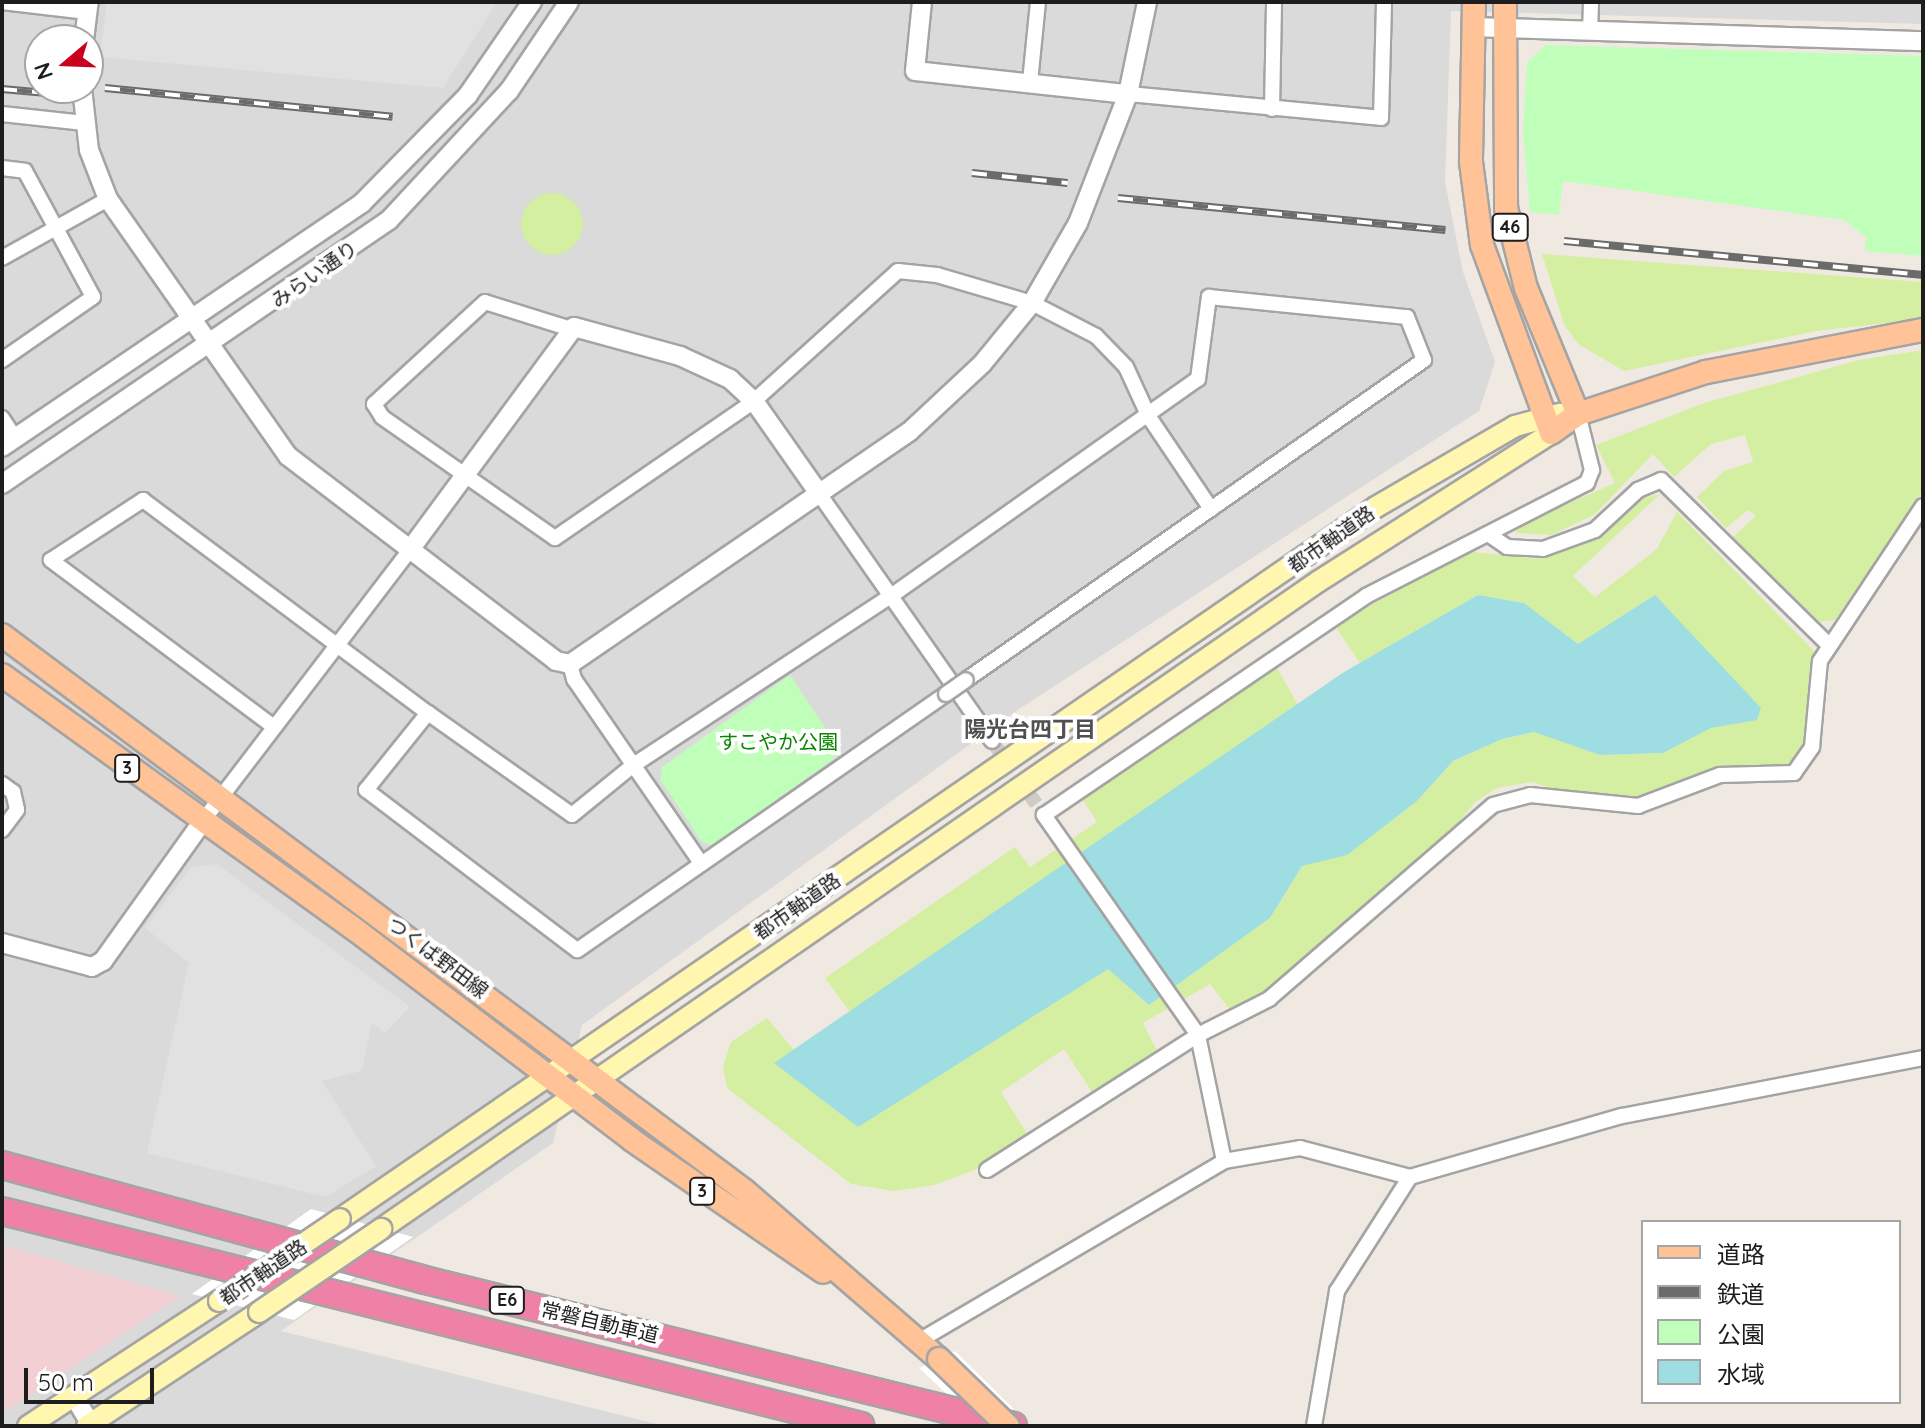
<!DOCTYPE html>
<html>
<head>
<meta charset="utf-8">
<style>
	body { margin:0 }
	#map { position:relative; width:1925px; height:1428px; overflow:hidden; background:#f0e9e2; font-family:Quicksand,"Noto Sans JP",sans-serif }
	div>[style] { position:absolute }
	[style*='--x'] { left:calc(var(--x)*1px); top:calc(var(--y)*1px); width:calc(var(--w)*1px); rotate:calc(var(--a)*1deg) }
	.residential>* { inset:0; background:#dbdada }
	.commercial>* { inset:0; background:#f2cfd3 }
	.grass>* { inset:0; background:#d4efa2 }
	.round { border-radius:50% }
	.park>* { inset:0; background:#bfffba }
	.parking>* { inset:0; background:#e1e1e1 }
	.water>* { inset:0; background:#9edde2 }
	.pier>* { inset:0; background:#fff }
	.minor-tunnel>* { height:14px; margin-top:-7px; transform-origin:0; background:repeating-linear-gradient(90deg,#d0cac4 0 14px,transparent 0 21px) }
	.roads { filter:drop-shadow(2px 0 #a4a4a4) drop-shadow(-2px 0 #a4a4a4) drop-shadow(0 2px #a4a4a4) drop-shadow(0 -2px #a4a4a4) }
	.minor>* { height:14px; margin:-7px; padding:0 7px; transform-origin:7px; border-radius:7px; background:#fff }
	.tertiary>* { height:18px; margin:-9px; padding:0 9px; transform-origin:9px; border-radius:9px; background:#fff }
	.secondary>* { height:20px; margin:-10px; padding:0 10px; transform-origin:10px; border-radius:10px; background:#fff7b0 }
	.primary>* { height:22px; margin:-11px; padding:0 11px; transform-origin:11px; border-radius:11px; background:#ffc397 }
	.motorway>* { height:26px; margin:-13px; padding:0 13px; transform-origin:13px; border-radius:13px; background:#ef81a6 }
	.rail>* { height:8px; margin-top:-4px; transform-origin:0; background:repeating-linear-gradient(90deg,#fff 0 15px,#6b6b6b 0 30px); box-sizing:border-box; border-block:2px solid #6b6b6b }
	.bridges { filter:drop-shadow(2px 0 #a4a4a4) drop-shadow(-2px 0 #a4a4a4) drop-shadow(0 2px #a4a4a4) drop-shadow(0 -2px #a4a4a4) }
	.minor-bridge>* { height:14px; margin:-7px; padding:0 7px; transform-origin:7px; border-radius:7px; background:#fff }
	.secondary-bridge>* { height:20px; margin:-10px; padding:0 10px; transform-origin:10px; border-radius:10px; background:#fff7b0 }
	.primary-bridge>* { height:22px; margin:-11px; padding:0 11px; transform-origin:11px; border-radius:11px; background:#ffc397 }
	span { translate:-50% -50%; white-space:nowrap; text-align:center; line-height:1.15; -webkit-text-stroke:8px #fff; paint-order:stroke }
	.shield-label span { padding:2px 6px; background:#fff; border:2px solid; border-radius:6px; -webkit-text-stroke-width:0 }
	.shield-label { font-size:18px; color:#1d1d1d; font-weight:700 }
	.street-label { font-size:20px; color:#1d1d1d }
	.park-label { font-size:20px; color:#0a8601 }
	.neighbourhood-label { font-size:22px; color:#505050; font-weight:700 }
	.frame { position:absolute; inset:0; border:4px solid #1d1d1d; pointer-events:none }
	.legend { position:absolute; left:1641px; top:1220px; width:260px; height:184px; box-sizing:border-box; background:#fff; border:2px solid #a5a5a5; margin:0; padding:10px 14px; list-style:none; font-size:24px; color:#1d1d1d }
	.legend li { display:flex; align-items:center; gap:16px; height:40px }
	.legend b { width:40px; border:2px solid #a5a5a5 }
	.north { position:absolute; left:24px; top:24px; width:80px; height:80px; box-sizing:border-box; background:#fff; border:2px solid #a5a5a5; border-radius:50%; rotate:251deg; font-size:22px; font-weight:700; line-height:32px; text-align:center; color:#1d1d1d }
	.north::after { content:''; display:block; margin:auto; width:28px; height:36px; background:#ca001f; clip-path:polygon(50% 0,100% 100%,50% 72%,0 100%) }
	.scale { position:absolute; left:24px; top:1368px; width:130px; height:36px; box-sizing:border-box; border:4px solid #1d1d1d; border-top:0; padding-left:10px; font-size:24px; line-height:28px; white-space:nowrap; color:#1d1d1d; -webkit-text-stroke:6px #fff; paint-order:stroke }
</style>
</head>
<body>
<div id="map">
	<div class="residential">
		<div style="clip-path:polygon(evenodd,2px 2px,1923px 2px,1923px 24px,1451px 11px,1445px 182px,1463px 272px,1495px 362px,1479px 411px,1016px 711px,582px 1025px,553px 1143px,281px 1331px,665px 1426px,2px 1426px,2px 2px,40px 40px,88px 40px,88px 88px,40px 88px,40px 40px)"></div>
	</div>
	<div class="commercial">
		<div style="clip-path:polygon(2px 1245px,180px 1296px,2px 1413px)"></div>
	</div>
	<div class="grass">
		<div class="round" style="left:521px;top:193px;width:62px;height:62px"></div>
		<div style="clip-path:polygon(1542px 254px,1923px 282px,1923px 319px,1816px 331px,1624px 371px,1578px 344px,1564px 324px)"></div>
		<div style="clip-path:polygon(1923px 350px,1923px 490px,1835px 620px,1820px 622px,1733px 537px,1756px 516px,1748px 510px,1726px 528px,1697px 497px,1724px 471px,1753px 462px,1745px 435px,1711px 444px,1674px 477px,1653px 454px,1594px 515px,1551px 535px,1516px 533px,1517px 526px,1615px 483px,1596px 445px,1704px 403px,1859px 360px)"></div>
		<div style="clip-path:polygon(1660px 494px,1573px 576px,1595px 597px,1657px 549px,1677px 512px,1815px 652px,1809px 749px,1795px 764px,1722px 770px,1641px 798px,1574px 796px,1532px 782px,1497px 788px,1475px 802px,1446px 839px,1332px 941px,1272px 988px,1230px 1010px,1210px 984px,1143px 1023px,1158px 1053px,1092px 1092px,1064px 1049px,1001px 1092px,1029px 1137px,985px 1166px,934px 1185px,894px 1191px,851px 1184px,727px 1088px,723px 1066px,731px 1042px,767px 1018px,794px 1050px,775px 1064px,1108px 969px,1149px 1005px,1270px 918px,1302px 866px,1347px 854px,1417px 801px,1453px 761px,1502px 739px,1535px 732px,1600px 755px,1663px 753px,1711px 728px,1757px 719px,1655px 595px,1578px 644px,1524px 603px,1478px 595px,1360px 663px,1335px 626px,1465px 551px,1538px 559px,1602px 535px,1644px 498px)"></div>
		<div style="clip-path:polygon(1277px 668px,1298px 705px,850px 1012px,825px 978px,1015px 847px,1030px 867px,1097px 822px,1082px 799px)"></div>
	</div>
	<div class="park">
		<div style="clip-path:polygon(1545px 45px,1923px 56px,1923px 256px,1865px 251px,1866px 237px,1844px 220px,1563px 181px,1559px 215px,1530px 212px,1523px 132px,1527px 63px)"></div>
		<div style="clip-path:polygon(790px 675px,842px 753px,713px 845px,702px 842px,660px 779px,662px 767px)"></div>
	</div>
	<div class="parking">
		<div style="clip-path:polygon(107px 2px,497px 2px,443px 88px,100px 57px)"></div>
		<div style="clip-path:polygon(217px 864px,410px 1007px,385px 1033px,372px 1023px,362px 1071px,322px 1081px,376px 1166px,326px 1197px,147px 1153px,189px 963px,145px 928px,191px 867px)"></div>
	</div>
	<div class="water">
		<div style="clip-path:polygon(1478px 595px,1524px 603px,1578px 644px,1655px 595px,1761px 708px,1757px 720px,1711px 728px,1663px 753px,1600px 755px,1534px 732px,1502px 739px,1453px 761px,1417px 801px,1347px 855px,1302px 866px,1270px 918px,1149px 1005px,1108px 969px,858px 1127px,774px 1063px,1344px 672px)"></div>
	</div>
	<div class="pier">
		<div style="clip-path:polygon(311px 1209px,413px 1237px,294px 1320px,192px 1294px)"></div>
		<div style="clip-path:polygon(955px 1351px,1031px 1426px,981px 1426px,919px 1368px)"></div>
	</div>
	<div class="minor-tunnel">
		<div style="--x:992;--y:741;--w:90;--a:54.9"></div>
	</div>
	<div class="roads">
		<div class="minor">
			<div style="--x:2;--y:2;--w:86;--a:6.7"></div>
			<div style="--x:1590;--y:32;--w:30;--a:-88"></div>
			<div style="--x:1030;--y:82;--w:80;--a:-84.3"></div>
			<div style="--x:1128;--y:94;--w:254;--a:5.4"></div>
			<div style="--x:1381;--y:118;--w:116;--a:-88.5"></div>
			<div style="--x:1272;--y:109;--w:107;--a:-88.9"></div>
			<div style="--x:2;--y:114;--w:83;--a:6.2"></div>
			<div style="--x:2;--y:168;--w:23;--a:7"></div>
			<div style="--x:25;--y:171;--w:143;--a:61.6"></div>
			<div style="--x:93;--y:297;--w:111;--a:145.3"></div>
			<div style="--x:2;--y:258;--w:121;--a:-29.1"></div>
			<div style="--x:571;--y:329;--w:90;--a:-162.6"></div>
			<div style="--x:485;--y:302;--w:151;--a:137.4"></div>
			<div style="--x:374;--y:404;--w:15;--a:58"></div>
			<div style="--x:382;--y:417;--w:211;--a:35"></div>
			<div style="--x:555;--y:538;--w:242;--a:-34.5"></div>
			<div style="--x:754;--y:401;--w:194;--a:-42.1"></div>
			<div style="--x:898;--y:271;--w:39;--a:6"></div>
			<div style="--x:937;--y:275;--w:99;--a:16.4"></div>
			<div style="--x:1032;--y:303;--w:72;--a:27.3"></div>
			<div style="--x:1096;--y:336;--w:43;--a:45.9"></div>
			<div style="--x:1126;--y:367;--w:55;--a:65.3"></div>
			<div style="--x:1149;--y:417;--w:111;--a:56"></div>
			<div style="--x:2;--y:418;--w:24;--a:57"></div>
			<div style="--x:820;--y:495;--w:300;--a:55"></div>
			<div style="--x:1488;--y:534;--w:23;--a:34"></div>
			<div style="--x:1507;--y:547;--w:36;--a:3"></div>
			<div style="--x:1543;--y:549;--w:55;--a:-20.1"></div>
			<div style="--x:1595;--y:530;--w:59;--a:-42.9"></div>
			<div style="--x:1638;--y:490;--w:25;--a:-23"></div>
			<div style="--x:1661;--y:480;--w:234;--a:44.5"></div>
			<div style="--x:570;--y:664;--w:16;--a:75"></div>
			<div style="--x:574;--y:679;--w:224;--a:55.4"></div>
			<div style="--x:946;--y:694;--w:449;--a:145.2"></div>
			<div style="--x:577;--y:950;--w:265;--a:-142.8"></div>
			<div style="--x:366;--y:790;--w:99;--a:-51.2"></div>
			<div style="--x:428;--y:713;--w:176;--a:35.3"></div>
			<div style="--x:572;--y:815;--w:77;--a:-39.2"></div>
			<div style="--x:632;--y:766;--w:310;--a:-33.3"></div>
			<div style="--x:891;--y:596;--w:376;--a:-35.3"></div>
			<div style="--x:1198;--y:379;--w:83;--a:-82.4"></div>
			<div style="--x:1209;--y:297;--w:199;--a:5.8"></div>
			<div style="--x:1407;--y:317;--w:46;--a:68.4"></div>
			<div style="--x:1424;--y:360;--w:559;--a:145.06"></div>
			<div style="--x:274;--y:727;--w:279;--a:-143.2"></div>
			<div style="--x:51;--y:560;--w:110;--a:-33.1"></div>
			<div style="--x:143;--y:500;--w:356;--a:36.8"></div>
			<div style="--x:2;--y:784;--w:14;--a:36"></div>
			<div style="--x:13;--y:792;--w:18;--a:77"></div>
			<div style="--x:17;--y:810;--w:25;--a:127"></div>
			<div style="--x:202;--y:822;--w:341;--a:-52.6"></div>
			<div style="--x:1224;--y:1161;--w:129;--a:-101.7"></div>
			<div style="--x:1198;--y:1035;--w:269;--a:-125"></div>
			<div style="--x:1044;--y:815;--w:389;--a:-34.2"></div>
			<div style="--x:1366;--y:596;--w:248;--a:-27.1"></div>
			<div style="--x:1587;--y:483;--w:14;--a:-69"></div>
			<div style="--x:1592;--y:470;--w:58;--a:-104"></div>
			<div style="--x:987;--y:1170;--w:250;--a:-32.6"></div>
			<div style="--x:1198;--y:1035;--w:80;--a:-26.9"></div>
			<div style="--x:1269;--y:999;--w:296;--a:-40.9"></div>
			<div style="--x:1493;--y:805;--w:38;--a:-15"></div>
			<div style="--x:1530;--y:795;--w:109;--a:5.8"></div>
			<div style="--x:1638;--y:806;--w:88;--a:-20.7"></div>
			<div style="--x:1720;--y:775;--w:74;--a:-1.5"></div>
			<div style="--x:1794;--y:773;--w:32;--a:-55"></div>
			<div style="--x:1812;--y:747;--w:86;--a:-84.7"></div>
			<div style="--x:1820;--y:661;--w:186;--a:-56.4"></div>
			<div style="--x:919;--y:1341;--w:354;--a:-30.5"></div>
			<div style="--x:1224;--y:1161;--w:77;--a:-9.7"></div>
			<div style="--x:1300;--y:1148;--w:114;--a:14.8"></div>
			<div style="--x:1410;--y:1177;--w:221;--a:-16.1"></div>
			<div style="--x:1622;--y:1116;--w:307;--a:-10.9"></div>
			<div style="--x:1314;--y:1426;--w:137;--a:-80.3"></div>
			<div style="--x:1337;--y:1291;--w:135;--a:-57.4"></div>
		</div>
		<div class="tertiary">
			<div style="--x:922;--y:2;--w:69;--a:95.8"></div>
			<div style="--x:915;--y:71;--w:214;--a:6.2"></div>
			<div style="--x:1473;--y:27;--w:450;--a:1.8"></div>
			<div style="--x:84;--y:40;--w:38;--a:-83"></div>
			<div style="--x:82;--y:88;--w:62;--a:83.6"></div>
			<div style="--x:89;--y:150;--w:53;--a:68.8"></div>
			<div style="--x:108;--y:199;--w:314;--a:55"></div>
			<div style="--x:288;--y:456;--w:337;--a:37.4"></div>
			<div style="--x:556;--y:661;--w:14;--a:12"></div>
			<div style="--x:570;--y:664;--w:411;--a:-34.4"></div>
			<div style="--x:909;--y:432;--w:100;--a:-43"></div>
			<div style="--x:982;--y:364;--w:79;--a:-50.7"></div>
			<div style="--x:1032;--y:303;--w:92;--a:-60.1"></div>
			<div style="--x:1078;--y:223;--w:138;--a:-68.8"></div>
			<div style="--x:1128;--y:94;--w:94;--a:-78.3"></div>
			<div style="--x:2;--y:447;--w:435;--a:-34.1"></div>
			<div style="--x:362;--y:203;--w:151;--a:-45.5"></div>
			<div style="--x:468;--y:95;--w:113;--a:-55.5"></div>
			<div style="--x:2;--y:484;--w:468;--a:-34.3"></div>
			<div style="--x:389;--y:220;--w:176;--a:-47.1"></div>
			<div style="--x:509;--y:91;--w:107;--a:-56"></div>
			<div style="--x:409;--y:551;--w:278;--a:-53.6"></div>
			<div style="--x:574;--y:327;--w:110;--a:15.3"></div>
			<div style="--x:680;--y:356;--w:55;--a:24.7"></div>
			<div style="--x:730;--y:379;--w:33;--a:43"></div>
			<div style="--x:754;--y:401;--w:115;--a:54.9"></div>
			<div style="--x:2;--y:943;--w:93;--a:14.9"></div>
			<div style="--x:92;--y:967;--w:13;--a:-29"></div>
			<div style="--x:103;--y:961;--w:171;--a:-54.5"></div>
			<div style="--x:75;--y:1398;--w:33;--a:59"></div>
		</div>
		<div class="secondary">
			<div style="--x:340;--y:1219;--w:1257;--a:-34.5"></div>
			<div style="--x:1376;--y:507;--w:161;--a:-30.2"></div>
			<div style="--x:1515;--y:426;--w:46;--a:-15.3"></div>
			<div style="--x:381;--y:1229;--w:1140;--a:-34.64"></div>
			<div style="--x:1319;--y:581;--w:275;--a:-32.5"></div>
			<div style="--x:28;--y:1426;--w:228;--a:-33.2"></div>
			<div style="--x:87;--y:1426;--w:206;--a:-33.5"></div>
		</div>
		<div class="primary">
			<div style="--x:1474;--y:2;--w:160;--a:91.1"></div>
			<div style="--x:1471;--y:162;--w:84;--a:82.5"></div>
			<div style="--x:1482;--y:245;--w:200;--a:69.8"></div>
			<div style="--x:1551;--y:433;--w:33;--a:-35"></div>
			<div style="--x:1578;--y:414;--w:135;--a:-18.2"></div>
			<div style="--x:1706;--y:372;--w:221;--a:-11"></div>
			<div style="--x:1505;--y:2;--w:206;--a:89.7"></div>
			<div style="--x:1506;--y:208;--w:82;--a:76"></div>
			<div style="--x:1526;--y:288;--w:136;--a:67.6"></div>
			<div style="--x:2;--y:635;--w:928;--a:36.81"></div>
			<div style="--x:745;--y:1191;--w:257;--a:40.9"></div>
			<div style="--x:2;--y:675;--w:433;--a:35.8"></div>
			<div style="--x:353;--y:928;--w:350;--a:37.2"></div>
			<div style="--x:632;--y:1140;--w:232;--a:34.6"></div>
		</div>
		<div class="motorway">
			<div style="--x:2;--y:1165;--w:438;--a:15.2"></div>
			<div style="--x:425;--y:1280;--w:606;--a:13.94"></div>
			<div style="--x:2;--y:1211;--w:885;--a:14.05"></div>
		</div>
	</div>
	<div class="rail">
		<div style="--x:105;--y:88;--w:289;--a:5.7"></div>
		<div style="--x:2;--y:89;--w:56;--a:5.1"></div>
		<div style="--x:972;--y:173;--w:96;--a:6"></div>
		<div style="--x:1118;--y:198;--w:329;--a:5.6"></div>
		<div style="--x:1564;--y:241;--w:361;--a:5.4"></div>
	</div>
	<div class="bridges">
		<div class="minor-bridge">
			<div style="--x:946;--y:694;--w:24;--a:-35"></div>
		</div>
		<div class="secondary-bridge">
			<div style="--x:219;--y:1301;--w:146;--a:-34.1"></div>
			<div style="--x:259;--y:1312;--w:148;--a:-34.2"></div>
		</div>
		<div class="primary-bridge">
			<div style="--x:939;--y:1359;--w:96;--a:44.2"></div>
		</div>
	</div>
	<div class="shield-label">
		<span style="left:1510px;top:227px">46</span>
		<span style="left:127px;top:768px">3</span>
		<span style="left:702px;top:1191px">3</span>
		<span style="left:507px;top:1300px">E6</span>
	</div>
	<div class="street-label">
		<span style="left:314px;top:274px;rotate:-35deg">みらい通り</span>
		<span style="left:1331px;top:539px;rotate:-35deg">都市軸道路</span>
		<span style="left:797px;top:906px;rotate:-35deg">都市軸道路</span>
		<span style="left:438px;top:957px;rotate:37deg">つくば野田線</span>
		<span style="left:263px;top:1272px;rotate:-34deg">都市軸道路</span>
		<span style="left:600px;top:1322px;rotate:13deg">常磐自動車道</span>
	</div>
	<div class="park-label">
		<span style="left:778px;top:741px">すこやか公園</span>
	</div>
	<div class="neighbourhood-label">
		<span style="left:1030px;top:730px">陽光台四丁目</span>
	</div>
	<div class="frame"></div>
	<ul class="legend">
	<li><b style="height:10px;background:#ffc397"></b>道路</li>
	<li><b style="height:10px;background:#6b6b6b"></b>鉄道</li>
	<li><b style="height:22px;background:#bfffba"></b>公園</li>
	<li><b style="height:22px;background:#9edde2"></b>水域</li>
	</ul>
	<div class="north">N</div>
	<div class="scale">50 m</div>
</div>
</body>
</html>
